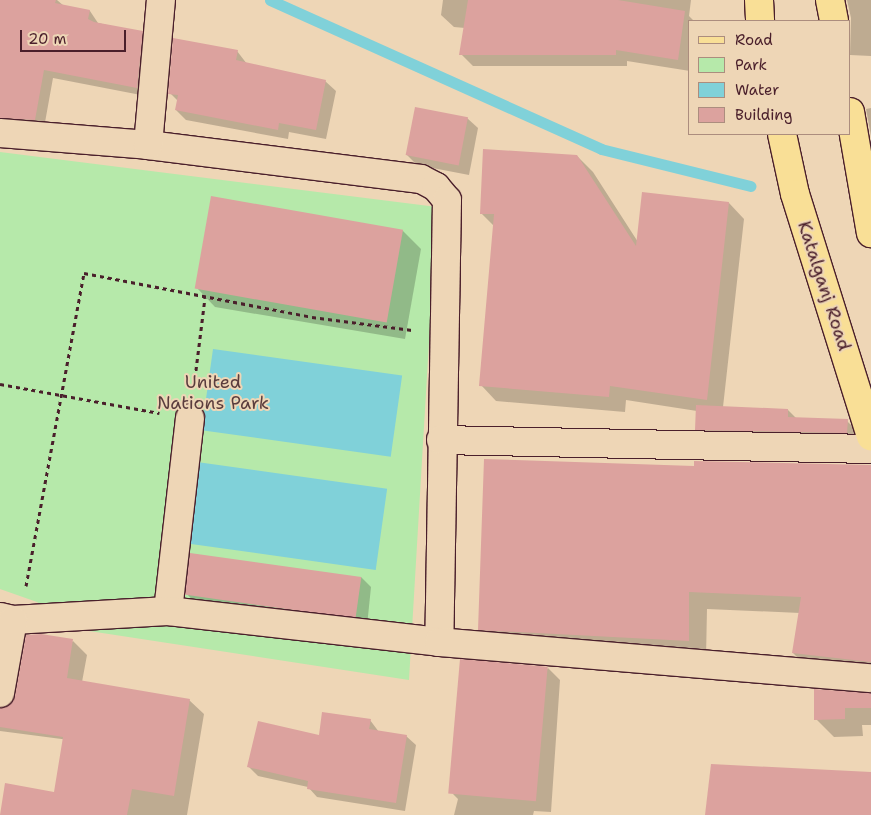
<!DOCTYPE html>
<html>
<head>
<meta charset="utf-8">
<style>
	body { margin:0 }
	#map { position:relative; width:871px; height:815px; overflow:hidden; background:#eed6b6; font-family:"Shantell Sans",sans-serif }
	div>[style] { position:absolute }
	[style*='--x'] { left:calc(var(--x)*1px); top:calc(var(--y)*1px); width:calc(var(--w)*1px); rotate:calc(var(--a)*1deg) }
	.green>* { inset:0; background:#b6e9aa }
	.water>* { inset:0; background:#80d1d9; transform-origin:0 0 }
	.shadow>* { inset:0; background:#0003 }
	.stream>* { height:11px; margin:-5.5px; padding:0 5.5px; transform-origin:5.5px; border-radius:5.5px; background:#80d1d9 }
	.building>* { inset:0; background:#dca29e; transform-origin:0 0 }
	.path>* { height:3px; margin-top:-1.5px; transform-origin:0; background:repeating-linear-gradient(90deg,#4a1f2b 0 4px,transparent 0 8px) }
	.roads { filter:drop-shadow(1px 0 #4a1f2b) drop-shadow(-1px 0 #4a1f2b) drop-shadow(0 1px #4a1f2b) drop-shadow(0 -1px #4a1f2b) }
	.minor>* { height:28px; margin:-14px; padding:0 14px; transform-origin:14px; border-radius:14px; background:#eed6b6 }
	.primary>* { height:28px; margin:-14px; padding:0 14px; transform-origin:14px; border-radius:14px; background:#f9df96 }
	span { translate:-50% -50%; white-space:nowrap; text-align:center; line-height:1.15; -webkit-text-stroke:4px #eed6b6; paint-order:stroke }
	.street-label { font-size:18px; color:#4a1f2b }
	.park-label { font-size:18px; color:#5a3d3e }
	.legend { position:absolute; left:688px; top:20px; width:162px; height:115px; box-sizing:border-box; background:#eed6b6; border:1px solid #ac8d7e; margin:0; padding:6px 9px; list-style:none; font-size:15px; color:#4a1f2b }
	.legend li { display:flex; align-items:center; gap:10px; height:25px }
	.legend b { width:25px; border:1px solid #ac8d7e }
	.scale { position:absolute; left:20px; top:30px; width:106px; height:22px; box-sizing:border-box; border:2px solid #4a1f2b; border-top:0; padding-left:6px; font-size:15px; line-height:18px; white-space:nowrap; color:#4a1f2b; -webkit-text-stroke:4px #eed6b6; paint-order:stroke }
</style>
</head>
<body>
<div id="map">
	<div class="green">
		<div style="clip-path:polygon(0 152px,437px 207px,409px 680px,76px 629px,37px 602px,0 589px)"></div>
	</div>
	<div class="water">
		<div style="left:213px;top:349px;width:191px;height:82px;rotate:8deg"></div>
		<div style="left:197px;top:462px;width:192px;height:82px;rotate:8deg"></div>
	</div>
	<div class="shadow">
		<div style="clip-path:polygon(0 0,57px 0,64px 6px,90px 11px,98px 23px,142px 33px,151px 42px,146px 96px,53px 78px,44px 128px,0 128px)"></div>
		<div style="clip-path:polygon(443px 0,691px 0,689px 16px,694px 21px,690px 21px,690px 71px,627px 61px,627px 66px,473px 66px,461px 54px,465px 28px,454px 27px,441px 15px)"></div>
		<div style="clip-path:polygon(847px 0,871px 0,871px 56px,850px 55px,851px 18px)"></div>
		<div style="clip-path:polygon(237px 51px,247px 64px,325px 81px,336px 91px,326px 139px,289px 132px,288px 139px,186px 120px,176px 110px,178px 101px,170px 93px)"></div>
		<div style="clip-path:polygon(871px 108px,871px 136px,866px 109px)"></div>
		<div style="clip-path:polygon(467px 118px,478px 128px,469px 175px,417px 165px,407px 155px)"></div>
		<div style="clip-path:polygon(577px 156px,593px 172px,638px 242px,729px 203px,744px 219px,723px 407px,788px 410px,796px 418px,847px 421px,856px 430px,856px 441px,706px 438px,697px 429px,697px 411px,626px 400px,625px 412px,496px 401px,481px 385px,494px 226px,481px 213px)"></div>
		<div style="clip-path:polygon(402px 230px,421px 249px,405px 339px,215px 307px,197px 288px)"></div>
		<div style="clip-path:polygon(871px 465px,871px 678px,811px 671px,793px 653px,800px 613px,707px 609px,706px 658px,497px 647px,479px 629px,695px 467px)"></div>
		<div style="clip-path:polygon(361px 577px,371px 587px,367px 626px,197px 605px,187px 594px)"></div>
		<div style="clip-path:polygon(73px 641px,87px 655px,82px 682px,189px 700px,204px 714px,187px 815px,1px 815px,55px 793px,123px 747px,0 731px,0 709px,12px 704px)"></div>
		<div style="clip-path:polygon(548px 668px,560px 680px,551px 812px,534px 811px,533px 815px,454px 815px,458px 799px,453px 794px)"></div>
		<div style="clip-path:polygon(871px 695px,871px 725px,862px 725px,863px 736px,834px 737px,816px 719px)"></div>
		<div style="clip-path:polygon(370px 720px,379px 732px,406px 736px,416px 745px,405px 811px,317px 797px,308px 787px,258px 776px,249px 767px,320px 736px)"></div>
	</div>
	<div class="stream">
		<div style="--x:270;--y:0;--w:363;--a:24.2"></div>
		<div style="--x:601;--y:149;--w:154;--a:13.9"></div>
	</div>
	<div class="building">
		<div style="clip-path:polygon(0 0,56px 0,55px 3px,90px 10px,88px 19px,94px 22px,143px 31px,137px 88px,44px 70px,35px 120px,0 118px)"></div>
		<div style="clip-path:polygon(468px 0,618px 0,685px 11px,678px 60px,616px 50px,616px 55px,459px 55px)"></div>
		<div style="clip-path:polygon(173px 38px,238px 50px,236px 60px,326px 80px,316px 130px,279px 123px,278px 130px,175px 110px,178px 95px,168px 94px)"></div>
		<div style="left:415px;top:107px;width:54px;height:49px;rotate:11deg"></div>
		<div style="clip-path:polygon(483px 149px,577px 155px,636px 246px,642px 192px,729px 202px,707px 400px,610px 386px,609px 397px,479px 386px,494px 214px,480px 214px)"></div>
		<div style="left:211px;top:196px;width:195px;height:94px;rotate:10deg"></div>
		<div style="clip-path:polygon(696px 405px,788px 409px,788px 417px,848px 419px,847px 433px,695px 430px)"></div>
		<div style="clip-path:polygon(484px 459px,694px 466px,694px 461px,871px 465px,871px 662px,792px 653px,801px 597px,689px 592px,689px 641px,478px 630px)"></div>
		<div style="left:190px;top:553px;width:173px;height:42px;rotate:8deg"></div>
		<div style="clip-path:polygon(41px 634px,73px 639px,67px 678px,190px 699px,174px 796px,132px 789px,127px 815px,0 815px,5px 783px,54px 792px,63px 737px,0 727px,0 708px,12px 703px,15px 696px,26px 635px)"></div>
		<div style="left:460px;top:659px;width:88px;height:135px;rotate:5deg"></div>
		<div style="clip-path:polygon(814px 689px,871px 693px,871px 708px,845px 708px,845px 719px,814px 720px)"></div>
		<div style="clip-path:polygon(322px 712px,371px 719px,369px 729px,407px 735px,396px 803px,307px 789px,308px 781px,247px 767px,258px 721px,319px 735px)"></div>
		<div style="clip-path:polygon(711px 764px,871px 772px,871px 815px,705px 815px)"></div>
	</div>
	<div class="path">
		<div style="--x:0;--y:384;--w:162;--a:10.3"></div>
		<div style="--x:194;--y:386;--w:89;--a:-82.9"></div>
		<div style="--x:26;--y:586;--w:318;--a:-79.5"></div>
		<div style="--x:84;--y:273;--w:232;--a:10.9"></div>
		<div style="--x:312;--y:317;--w:101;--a:7.4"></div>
	</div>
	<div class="roads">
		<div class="minor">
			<div style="--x:0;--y:133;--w:148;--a:4.6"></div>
			<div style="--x:148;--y:145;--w:275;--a:7.1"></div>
			<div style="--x:421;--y:179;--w:17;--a:28"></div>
			<div style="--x:436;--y:187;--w:17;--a:50"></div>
			<div style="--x:447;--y:200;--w:442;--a:91"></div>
			<div style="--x:148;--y:145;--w:146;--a:-84.9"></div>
			<div style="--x:441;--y:440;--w:430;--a:1.2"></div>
			<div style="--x:168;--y:611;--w:194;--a:-83.5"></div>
			<div style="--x:0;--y:617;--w:13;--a:13"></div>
			<div style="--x:13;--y:620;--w:155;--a:-3.3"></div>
			<div style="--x:168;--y:611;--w:273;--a:6.5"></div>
			<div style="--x:439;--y:642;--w:433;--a:4.8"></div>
			<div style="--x:0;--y:693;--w:74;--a:-79.9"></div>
		</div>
		<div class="primary">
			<div style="--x:759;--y:0;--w:21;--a:87"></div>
			<div style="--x:830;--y:0;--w:21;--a:79"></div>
			<div style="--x:850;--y:112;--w:123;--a:80.2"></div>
			<div style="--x:782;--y:134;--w:61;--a:77.8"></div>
			<div style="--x:795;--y:194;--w:254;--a:72.6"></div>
		</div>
	</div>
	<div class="street-label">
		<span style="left:824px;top:286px;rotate:72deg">Katalganj Road</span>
	</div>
	<div class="park-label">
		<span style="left:213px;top:393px">United<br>Nations Park</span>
	</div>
	<ul class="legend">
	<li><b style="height:6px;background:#f9df96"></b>Road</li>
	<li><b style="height:14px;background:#b6e9aa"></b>Park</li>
	<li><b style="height:14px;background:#80d1d9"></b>Water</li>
	<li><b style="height:14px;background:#dca29e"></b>Building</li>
	</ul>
	<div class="scale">20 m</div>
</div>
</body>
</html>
